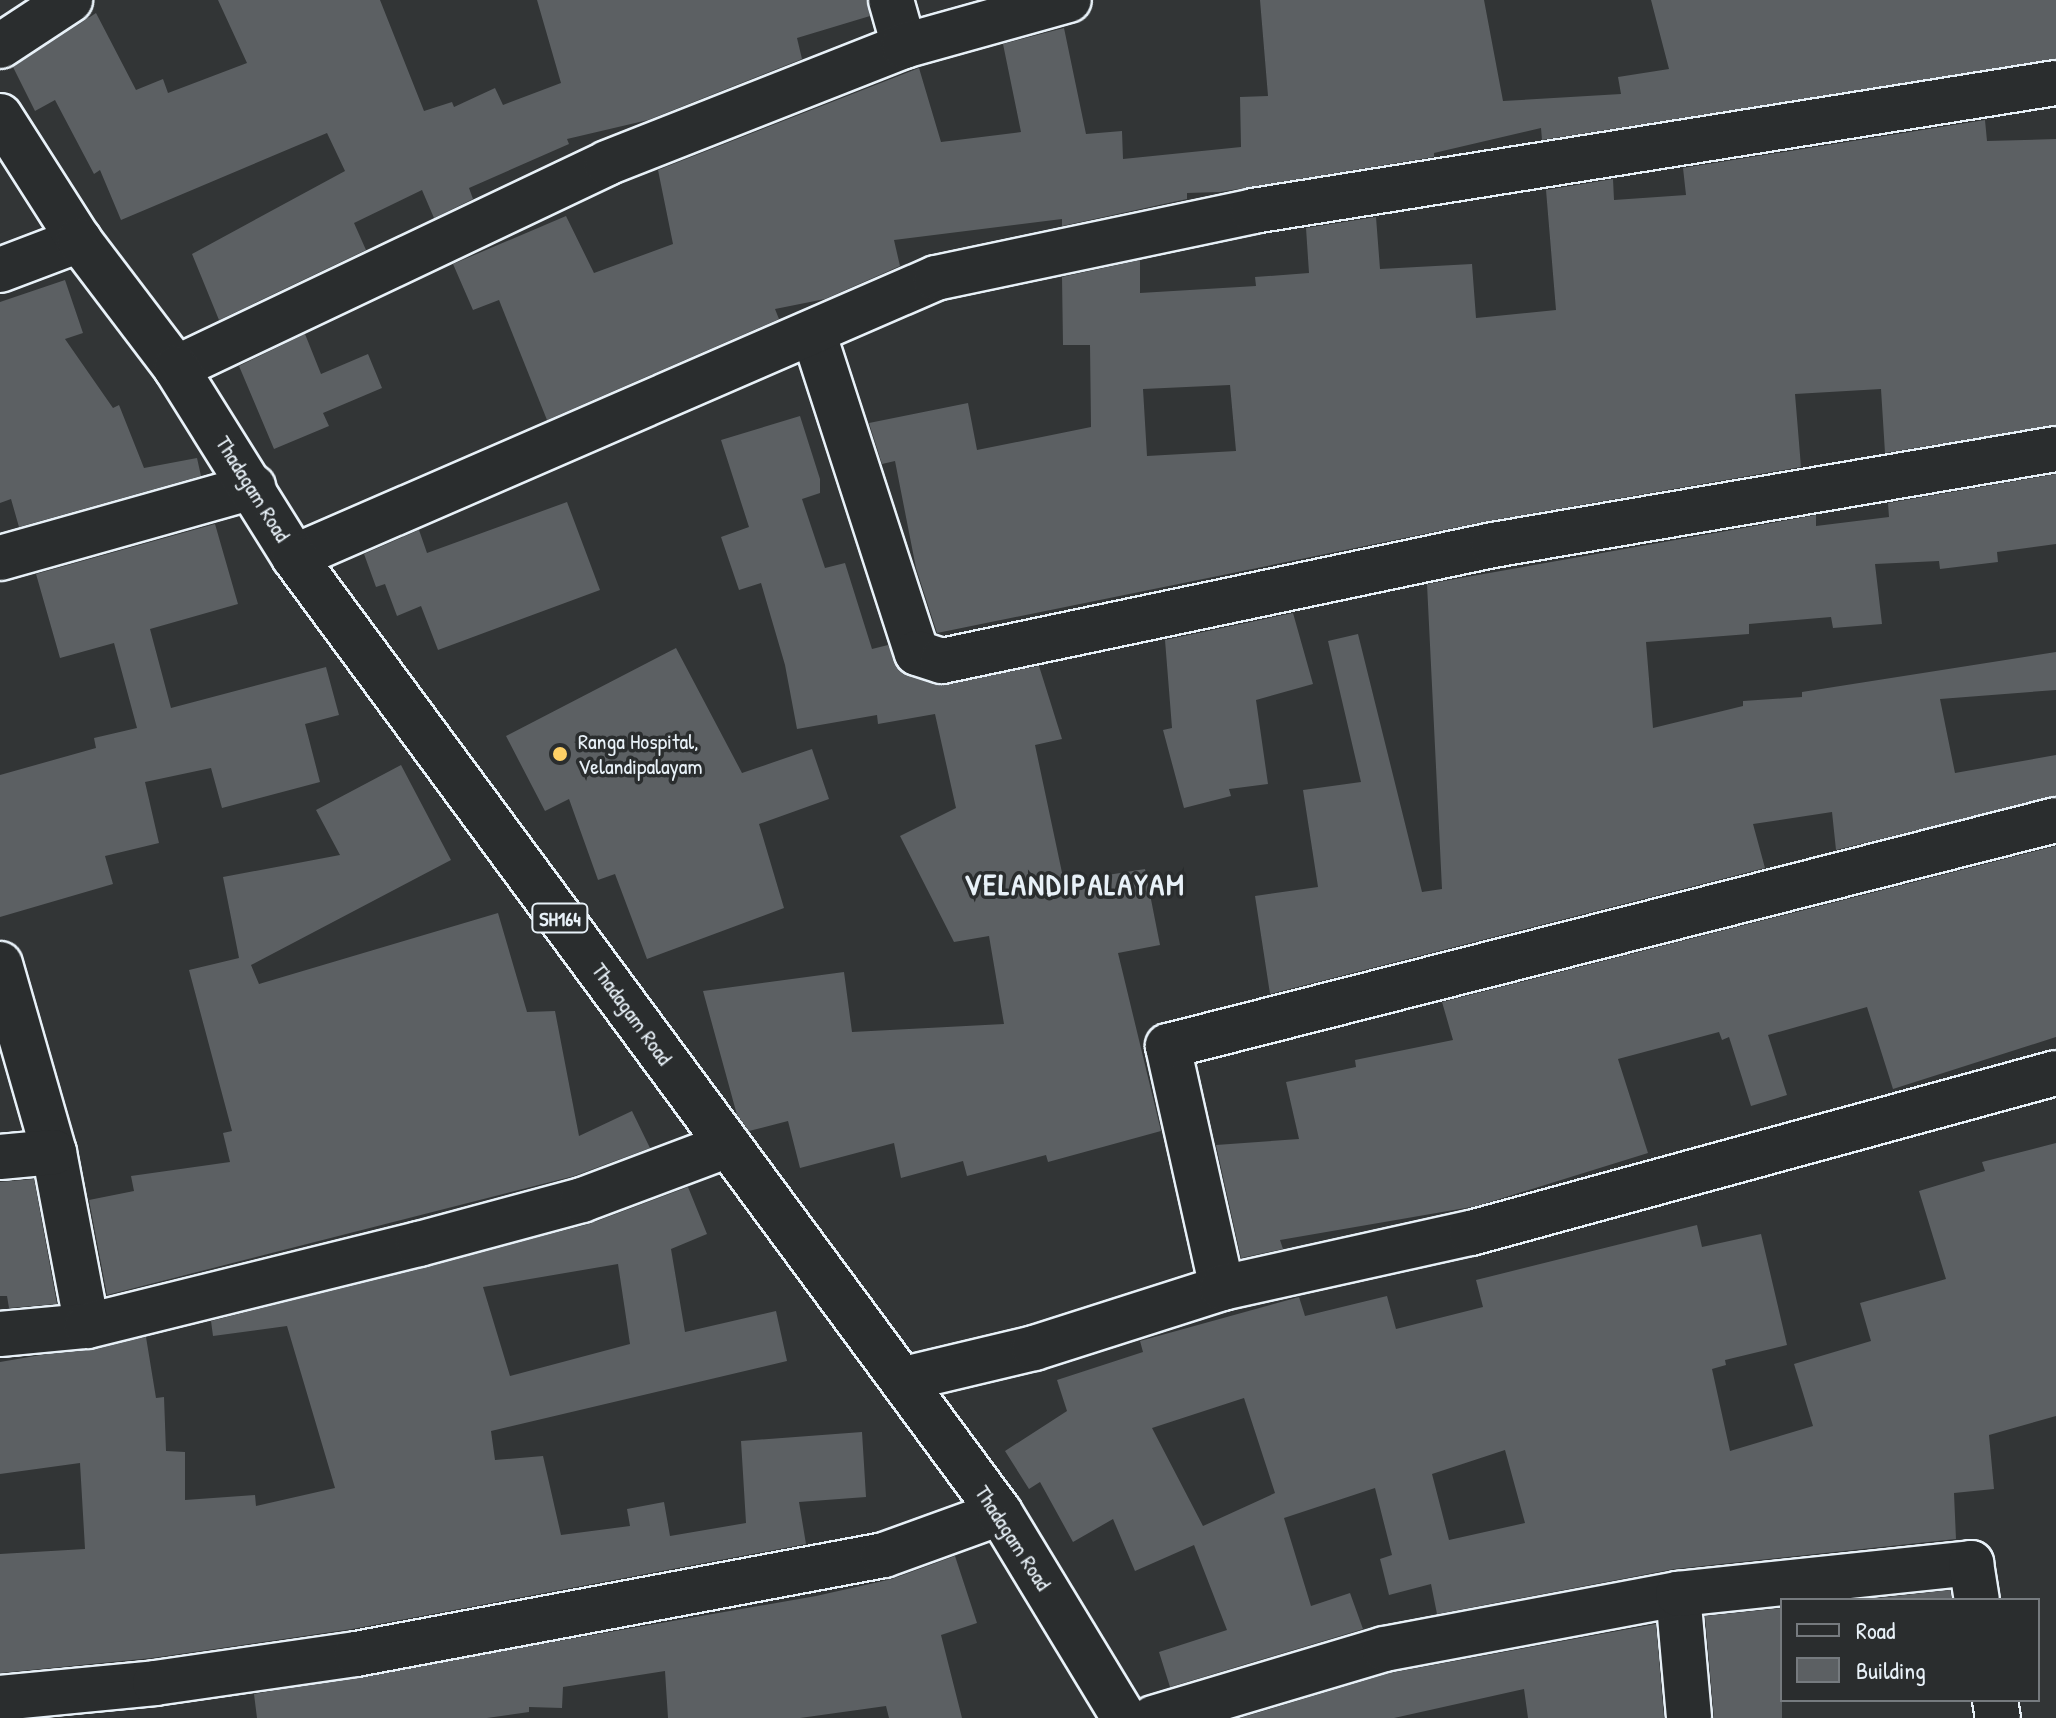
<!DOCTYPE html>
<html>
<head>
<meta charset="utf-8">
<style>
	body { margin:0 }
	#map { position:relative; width:2056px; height:1718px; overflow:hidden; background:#323536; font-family:"Patrick Hand",sans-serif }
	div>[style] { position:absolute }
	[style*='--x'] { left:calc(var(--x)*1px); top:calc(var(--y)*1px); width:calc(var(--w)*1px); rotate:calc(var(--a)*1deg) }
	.building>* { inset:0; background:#5c6063 }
	.roads { filter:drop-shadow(2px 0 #e8f1f8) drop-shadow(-2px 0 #e8f1f8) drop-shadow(0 2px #e8f1f8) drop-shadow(0 -2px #e8f1f8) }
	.street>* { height:44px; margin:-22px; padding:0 22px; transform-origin:22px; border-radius:22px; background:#2a2d2e }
	.primary>* { height:44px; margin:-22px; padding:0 22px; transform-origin:22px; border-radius:22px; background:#2a2d2e }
	.dots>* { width:22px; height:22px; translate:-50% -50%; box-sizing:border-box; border:4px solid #2a2d2e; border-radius:50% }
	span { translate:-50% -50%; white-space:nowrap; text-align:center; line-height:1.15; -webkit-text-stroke:7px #2a2d2e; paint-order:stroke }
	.shield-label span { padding:2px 6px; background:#2a2d2e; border:2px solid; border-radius:6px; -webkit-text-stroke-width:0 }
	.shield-label { font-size:20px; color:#e8f1f8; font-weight:700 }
	.street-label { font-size:22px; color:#e8f1f8 }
	.poi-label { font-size:22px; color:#e8f1f8 }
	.left { translate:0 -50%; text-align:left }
	.district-label { font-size:30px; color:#e8f1f8; font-weight:700; letter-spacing:2px }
	.legend { position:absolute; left:1780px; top:1598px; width:260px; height:104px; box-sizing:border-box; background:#2a2d2e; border:2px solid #767b7f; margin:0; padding:10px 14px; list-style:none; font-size:24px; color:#e8f1f8 }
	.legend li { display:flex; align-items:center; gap:16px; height:40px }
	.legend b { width:40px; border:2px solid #767b7f }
</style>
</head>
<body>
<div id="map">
	<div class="building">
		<div style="clip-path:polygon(218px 0,380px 0,424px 111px,452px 102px,454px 107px,495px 88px,503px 105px,561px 83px,537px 0,867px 0,870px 16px,797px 38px,802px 59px,648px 120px,567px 139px,569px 144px,469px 188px,473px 199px,434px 218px,422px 190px,354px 223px,366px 250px,219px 320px,192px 254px,345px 171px,327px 133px,121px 220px,100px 170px,94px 174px,55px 100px,35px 111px,13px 67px,96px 13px,136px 90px,163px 79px,168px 93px,247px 63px)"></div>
		<div style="clip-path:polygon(1260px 0,1484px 0,1503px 101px,1621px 94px,1618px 77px,1669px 69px,1651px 0,2056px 0,2056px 59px,1542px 140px,1541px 128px,1434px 153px,1434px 157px,1220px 192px,1187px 193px,1187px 199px,1062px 226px,1062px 219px,894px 240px,900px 266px,825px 299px,775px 309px,779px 319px,547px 420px,499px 300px,473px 310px,453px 264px,566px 216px,594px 273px,673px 244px,658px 170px,919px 68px,941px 142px,1021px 132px,1003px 44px,1064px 28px,1086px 134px,1122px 131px,1123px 159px,1241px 147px,1240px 97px,1268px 96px)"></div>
		<div style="clip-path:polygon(evenodd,1985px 120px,1987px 141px,2056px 139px,2056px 425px,1885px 453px,1881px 389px,1795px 394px,1801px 467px,1488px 521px,937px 633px,916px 568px,895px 461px,882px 464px,869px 423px,968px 403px,977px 450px,1091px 427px,1090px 345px,1063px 345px,1062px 277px,1140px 260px,1140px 293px,1256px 286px,1255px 277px,1309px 273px,1306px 228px,1376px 217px,1380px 269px,1472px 264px,1476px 318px,1556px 310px,1546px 190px,1613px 179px,1614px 200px,1686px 195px,1683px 168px,1985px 120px,1230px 385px,1236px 451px,1147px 456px,1143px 389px,1230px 385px)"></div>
		<div style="clip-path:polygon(65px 280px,83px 333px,65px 339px,113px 408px,119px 405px,144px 468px,197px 458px,201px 476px,19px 527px,11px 499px,0 503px,0 302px)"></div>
		<div style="clip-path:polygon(305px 334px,321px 374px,368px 354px,382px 388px,323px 413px,329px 426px,274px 449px,239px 366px)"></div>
		<div style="clip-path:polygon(800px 416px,820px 479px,820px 493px,802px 499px,825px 568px,845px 563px,872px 649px,888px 645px,900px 671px,935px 685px,1039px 666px,1062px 739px,1035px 745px,1064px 882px,1145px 869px,1160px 945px,1118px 953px,1161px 1131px,1048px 1162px,1046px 1155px,967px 1176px,963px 1161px,901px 1178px,894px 1143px,800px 1168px,788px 1121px,749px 1131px,737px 1115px,703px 991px,844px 972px,852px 1032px,1004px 1024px,989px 936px,954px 942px,900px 836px,956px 808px,935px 714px,878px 724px,877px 715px,797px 729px,785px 665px,761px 583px,739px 590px,721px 537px,749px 527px,721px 440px)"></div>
		<div style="clip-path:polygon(2056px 474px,2056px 544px,1997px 552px,1998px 562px,1940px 569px,1939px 561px,1875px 564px,1882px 624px,1833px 628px,1831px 617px,1749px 624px,1749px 634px,1646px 642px,1653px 728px,1743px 706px,1743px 701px,1802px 697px,1802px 692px,2056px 652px,2056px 690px,1940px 699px,1955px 773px,2056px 755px,2056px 796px,1836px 850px,1832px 812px,1753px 824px,1765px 868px,1270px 994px,1255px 896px,1318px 887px,1303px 790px,1361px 782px,1328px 641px,1358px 634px,1422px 892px,1442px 889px,1427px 584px,1816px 515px,1816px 526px,1889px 517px,1888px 503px)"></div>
		<div style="clip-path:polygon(567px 502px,600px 590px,438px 650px,421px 606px,397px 616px,385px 584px,376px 587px,364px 554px,419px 530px,427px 553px)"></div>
		<div style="clip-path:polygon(215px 524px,238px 604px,150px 629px,171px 708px,326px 667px,339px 715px,305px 724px,320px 782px,222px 808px,211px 768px,145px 782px,159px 843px,105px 856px,113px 884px,0 917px,0 775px,96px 748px,94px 738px,137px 728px,114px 643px,60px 658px,36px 574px)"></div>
		<div style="clip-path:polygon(1293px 613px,1313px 684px,1256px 700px,1268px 784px,1229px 789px,1231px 796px,1184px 808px,1163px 730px,1172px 728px,1165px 640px)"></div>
		<div style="clip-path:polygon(676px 648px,742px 773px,812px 749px,829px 799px,759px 824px,784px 908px,647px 959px,615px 874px,598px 880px,569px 799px,545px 811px,506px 736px)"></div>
		<div style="clip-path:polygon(401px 765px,451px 860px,251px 965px,259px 984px,498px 913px,527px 1012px,555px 1011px,579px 1136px,632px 1111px,650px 1148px,574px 1176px,107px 1295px,89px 1200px,134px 1191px,131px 1176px,230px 1162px,223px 1133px,232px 1131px,189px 970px,239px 958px,223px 877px,340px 855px,316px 810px)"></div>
		<div style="clip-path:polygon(2056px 846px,2056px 1037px,1893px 1089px,1867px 1007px,1768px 1035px,1787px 1095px,1751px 1106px,1729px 1037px,1722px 1040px,1719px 1032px,1618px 1059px,1648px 1153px,1477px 1206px,1280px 1240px,1283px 1249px,1241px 1258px,1216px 1145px,1299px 1139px,1286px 1082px,1356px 1067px,1355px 1060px,1453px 1040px,1442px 1002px)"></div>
		<div style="clip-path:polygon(evenodd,2056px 1143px,2056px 1416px,1989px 1435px,1994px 1489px,1954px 1493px,1956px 1539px,1674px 1569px,1437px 1614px,1431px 1584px,1389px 1595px,1380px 1559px,1392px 1555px,1375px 1488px,1284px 1518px,1311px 1606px,1350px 1593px,1363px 1629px,1170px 1687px,1159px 1652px,1227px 1630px,1194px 1545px,1135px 1571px,1113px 1519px,1073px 1542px,1040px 1482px,1029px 1489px,1005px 1451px,1067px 1411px,1057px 1380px,1143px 1352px,1140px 1341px,1299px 1297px,1305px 1316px,1387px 1296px,1396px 1329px,1483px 1307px,1476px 1280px,1697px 1225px,1702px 1247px,1761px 1234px,1787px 1345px,1725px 1360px,1726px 1365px,1712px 1369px,1730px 1451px,1813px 1426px,1794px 1364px,1871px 1341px,1860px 1303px,1946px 1279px,1919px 1191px,1985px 1171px,1982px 1162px,2056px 1143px,1244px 1398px,1275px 1493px,1203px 1526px,1152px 1428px,1244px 1398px,2056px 1143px,1505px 1450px,1525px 1523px,1449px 1540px,1432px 1474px,1505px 1450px)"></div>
		<div style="clip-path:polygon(34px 1179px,57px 1304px,9px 1308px,7px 1296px,0 1296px,0 1182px)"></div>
		<div style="clip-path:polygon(evenodd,688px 1187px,707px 1234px,671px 1249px,685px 1332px,776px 1311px,787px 1361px,491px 1431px,495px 1460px,543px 1456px,561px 1535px,630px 1526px,627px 1509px,664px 1502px,670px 1536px,746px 1523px,741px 1441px,862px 1432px,866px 1497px,799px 1502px,806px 1544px,352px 1629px,152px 1658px,0 1673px,0 1554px,85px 1549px,80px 1463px,0 1474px,0 1362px,146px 1337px,156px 1398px,164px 1397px,166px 1451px,185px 1452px,185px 1500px,255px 1495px,256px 1506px,335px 1488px,287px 1326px,213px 1336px,211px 1321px,589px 1224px,688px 1187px,618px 1264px,630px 1344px,510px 1376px,483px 1287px,618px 1264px)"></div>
		<div style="clip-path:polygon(955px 1556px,977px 1623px,941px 1635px,962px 1718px,889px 1718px,886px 1706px,800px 1718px,668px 1718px,665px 1671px,563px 1687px,562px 1708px,529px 1707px,529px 1712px,487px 1718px,257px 1718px,254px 1694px,816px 1596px,892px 1579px)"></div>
		<div style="clip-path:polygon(1950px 1590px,1952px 1600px,1859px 1600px)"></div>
		<div style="clip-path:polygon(1782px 1608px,1782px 1718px,1714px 1718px,1705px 1616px)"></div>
		<div style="clip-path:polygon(1656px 1624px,1664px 1718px,1528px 1718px,1524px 1689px,1394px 1718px,1240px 1718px,1390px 1673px)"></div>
	</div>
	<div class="roads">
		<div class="street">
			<div style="--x:891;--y:0;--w:48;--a:74.2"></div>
			<div style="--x:0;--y:46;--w:84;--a:-33.3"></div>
			<div style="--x:0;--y:270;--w:85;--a:-20.8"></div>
			<div style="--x:814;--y:335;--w:334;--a:72.1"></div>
			<div style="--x:917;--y:653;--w:26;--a:18"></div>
			<div style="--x:942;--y:661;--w:563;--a:-11.89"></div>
			<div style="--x:1493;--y:545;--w:571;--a:-9.68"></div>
			<div style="--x:176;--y:368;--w:477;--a:-25.4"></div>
			<div style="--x:607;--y:163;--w:319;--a:-21.5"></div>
			<div style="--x:904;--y:46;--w:171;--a:-15.6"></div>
			<div style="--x:294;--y:557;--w:700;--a:-23.49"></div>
			<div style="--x:936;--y:278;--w:324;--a:-11.9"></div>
			<div style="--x:1253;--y:211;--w:813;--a:-9.06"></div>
			<div style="--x:0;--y:558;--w:263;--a:-15.7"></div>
			<div style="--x:0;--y:964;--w:196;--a:74"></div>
			<div style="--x:54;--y:1152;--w:177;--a:79.3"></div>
			<div style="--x:0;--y:1157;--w:54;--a:-5.3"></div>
			<div style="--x:1222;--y:1288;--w:248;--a:-102.6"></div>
			<div style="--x:1168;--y:1046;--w:916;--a:-14.28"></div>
			<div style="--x:0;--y:1334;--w:87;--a:-5.3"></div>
			<div style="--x:87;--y:1326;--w:342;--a:-13.9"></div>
			<div style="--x:419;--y:1244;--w:169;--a:-15.1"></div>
			<div style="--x:582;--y:1200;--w:156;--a:-20.6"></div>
			<div style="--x:904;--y:1379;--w:134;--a:-13.4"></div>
			<div style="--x:1034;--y:1348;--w:197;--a:-17.7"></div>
			<div style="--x:1222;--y:1288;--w:255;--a:-12.5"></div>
			<div style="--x:1471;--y:1233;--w:606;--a:-15.3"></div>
			<div style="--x:1678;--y:1594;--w:124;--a:84.9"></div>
			<div style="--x:0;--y:1698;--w:156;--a:-5.5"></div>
			<div style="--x:155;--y:1683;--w:203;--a:-8.2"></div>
			<div style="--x:356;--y:1654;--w:537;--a:-10.62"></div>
			<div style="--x:884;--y:1555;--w:123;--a:-19.9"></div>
			<div style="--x:1995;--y:1700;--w:18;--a:81"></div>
			<div style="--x:1153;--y:1718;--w:241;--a:-16.6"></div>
			<div style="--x:1384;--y:1649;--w:299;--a:-10.6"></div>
			<div style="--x:1678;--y:1594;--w:295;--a:-6"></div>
			<div style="--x:1971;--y:1563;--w:37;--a:81"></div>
		</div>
		<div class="primary">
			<div style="--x:0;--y:116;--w:147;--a:57.5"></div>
			<div style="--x:79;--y:240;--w:161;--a:52.8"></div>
			<div style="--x:176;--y:368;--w:223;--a:58"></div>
			<div style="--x:294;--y:557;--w:1188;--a:53.55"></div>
			<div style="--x:1000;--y:1513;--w:240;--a:58.8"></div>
		</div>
	</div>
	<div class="dots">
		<div style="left:560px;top:754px;background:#ffd166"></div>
	</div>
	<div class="shield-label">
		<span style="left:560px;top:918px">SH164</span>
	</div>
	<div class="street-label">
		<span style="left:253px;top:489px;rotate:58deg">Thadagam Road</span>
		<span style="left:632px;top:1014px;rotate:54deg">Thadagam Road</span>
		<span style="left:1013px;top:1538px;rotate:57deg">Thadagam Road</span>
	</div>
	<div class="poi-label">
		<span class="left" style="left:578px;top:754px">Ranga Hospital,<br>Velandipalayam</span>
	</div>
	<div class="district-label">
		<span style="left:1075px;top:884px">VELANDIPALAYAM</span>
	</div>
	<ul class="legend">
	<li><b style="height:10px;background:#2a2d2e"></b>Road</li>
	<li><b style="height:22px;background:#5c6063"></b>Building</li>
	</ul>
</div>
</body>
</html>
